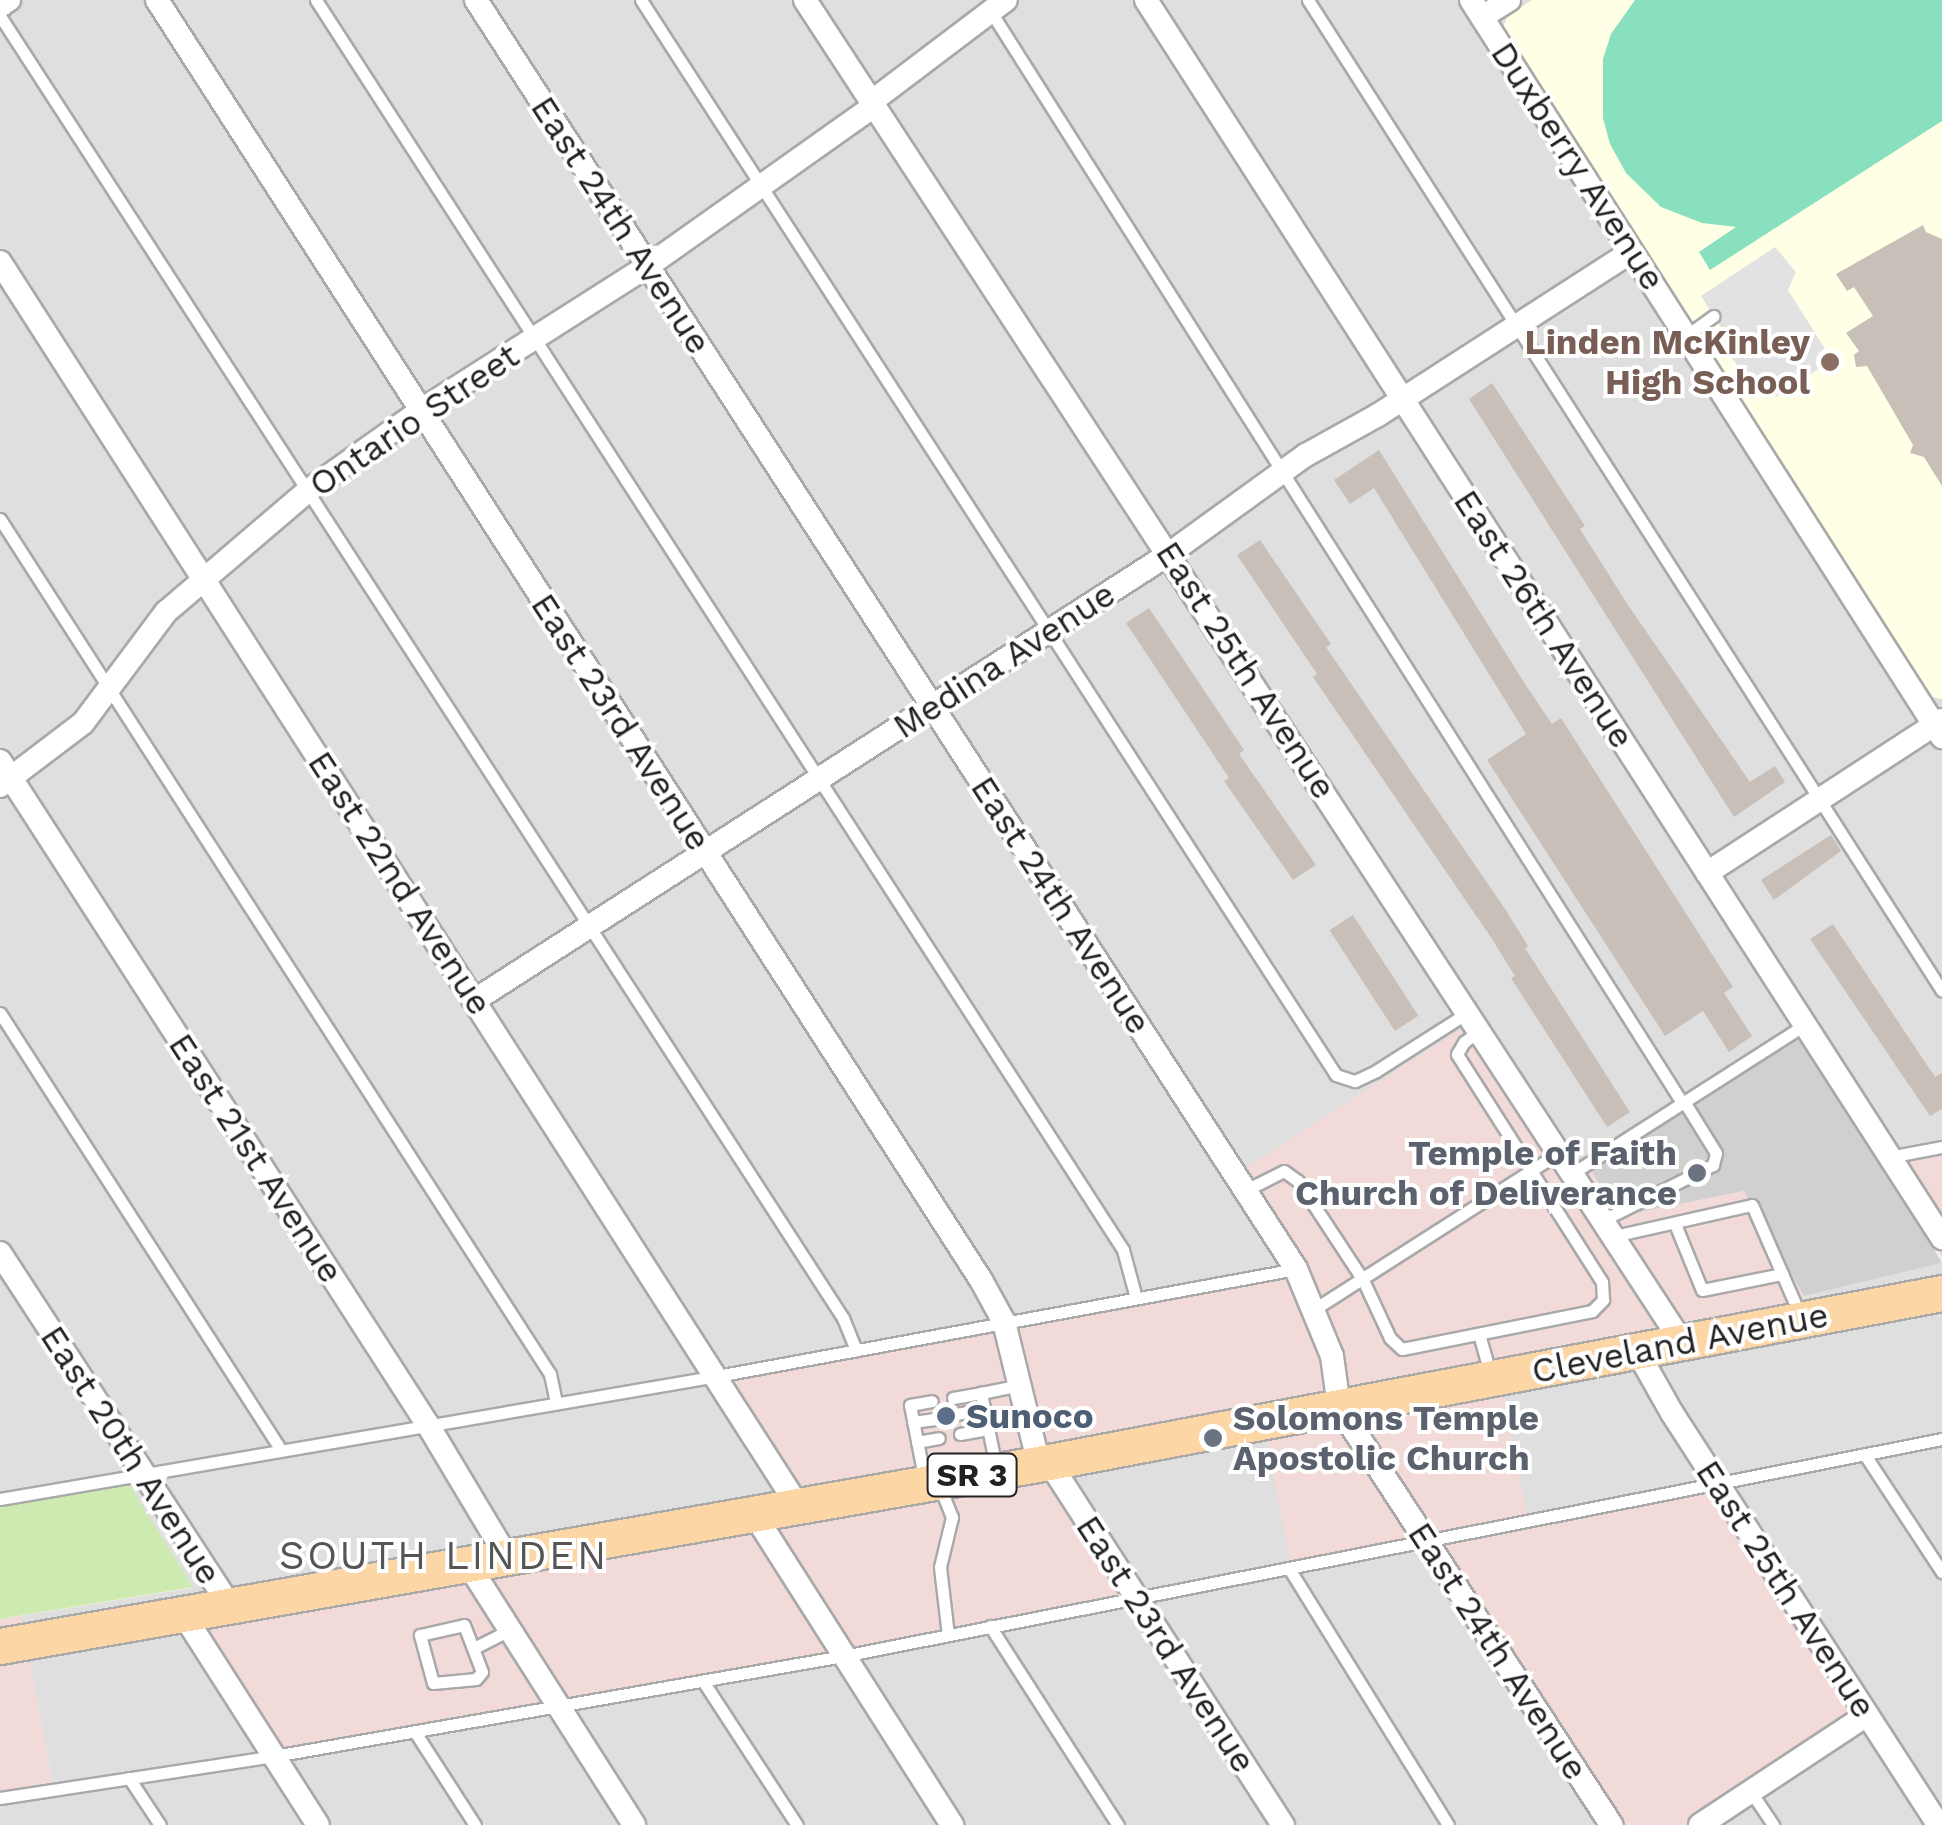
<!DOCTYPE html>
<html>
<head>
<meta charset="utf-8">
<style>
	body { margin:0 }
	#map { position:relative; width:1942px; height:1825px; overflow:hidden; background:#f2efe9; font-family:"Work Sans",sans-serif }
	div>[style] { position:absolute }
	[style*='--x'] { left:calc(var(--x)*1px); top:calc(var(--y)*1px); width:calc(var(--w)*1px); rotate:calc(var(--a)*1deg) }
	.residential>* { inset:0; background:#e0dfdf }
	.commercial>* { inset:0; background:#f2dad9 }
	.education>* { inset:0; background:#ffffe5 }
	.religious>* { inset:0; background:#d0d0d0 }
	.grass>* { inset:0; background:#cdebb0 }
	.pitch>* { inset:0; background:#88e0be }
	.parking>* { inset:0; background:#e2e2e2 }
	.building>* { inset:0; background:#c7bfb8; transform-origin:0 0 }
	.roads { filter:drop-shadow(2px 0 #a9a9a9) drop-shadow(-2px 0 #a9a9a9) drop-shadow(0 2px #a9a9a9) drop-shadow(0 -2px #a9a9a9) }
	.lane>* { height:11px; margin:-5.5px; padding:0 5.5px; transform-origin:5.5px; border-radius:5.5px; background:#fff }
	.street>* { height:22px; margin:-11px; padding:0 11px; transform-origin:11px; border-radius:11px; background:#fff }
	.primary>* { height:35px; margin:-17.5px; padding:0 17.5px; transform-origin:17.5px; border-radius:17.5px; background:#fcd6a4 }
	.dots>* { width:28px; height:28px; translate:-50% -50%; box-sizing:border-box; border:5px solid #fff; border-radius:50% }
	span { translate:-50% -50%; white-space:nowrap; text-align:center; line-height:1.15; -webkit-text-stroke:8px #fff; paint-order:stroke }
	.shield-label span { padding:2px 8px; background:#fff; border:2px solid; border-radius:8px; -webkit-text-stroke-width:0 }
	.shield-label { font-size:32px; color:#222; font-weight:700 }
	.street-label { font-size:35px; color:#222 }
	.education-label { font-size:35px; color:#785e54; font-weight:700 }
	.right { translate:-100% -50%; text-align:right }
	.worship-label { font-size:35px; color:#5b616d; font-weight:700 }
	.left { translate:0 -50%; text-align:left }
	.service-label { font-size:35px; color:#4e5e75; font-weight:700 }
	.quarter-label { font-size:40px; color:#555; letter-spacing:2.5px }
</style>
</head>
<body>
<div id="map">
	<div class="residential">
		<div style="clip-path:polygon(0 0,1532px 0,1509px 15px,1504px 28px,1932px 697px,1942px 699px,1942px 1144px,1879px 1156px,1797px 1032px,1581px 1174px,1298px 1262px,1055px 1459px,1263px 1417px,1429px 1541px,1611px 1825px,0 1825px,0 1796px,53px 1786px,21px 1616px,192px 1588px,0 1504px)"></div>
		<div style="clip-path:polygon(1942px 1263px,1942px 1825px,1698px 1825px,1528px 1521px,1500px 1376px,1810px 1317px,1804px 1296px)"></div>
	</div>
	<div class="commercial">
		<div style="clip-path:polygon(1479px 1017px,1581px 1174px,1590px 1169px,1620px 1216px,1744px 1191px,1804px 1296px,1810px 1318px,1500px 1376px,1528px 1520px,1724px 1485px,1867px 1715px,1698px 1825px,1611px 1825px,1429px 1542px,1291px 1568px,1263px 1418px,1056px 1459px,1140px 1595px,271px 1753px,181px 1614px,799px 1509px,715px 1371px,1297px 1262px,1241px 1171px)"></div>
		<div style="clip-path:polygon(1942px 1144px,1942px 1257px,1879px 1156px)"></div>
		<div style="clip-path:polygon(21px 1616px,53px 1786px,0 1796px,0 1619px)"></div>
	</div>
	<div class="education">
		<div style="clip-path:polygon(1532px 0,1942px 0,1942px 699px,1932px 697px,1503px 27px,1508px 15px)"></div>
	</div>
	<div class="religious">
		<div style="clip-path:polygon(1797px 1032px,1879px 1156px,1942px 1263px,1804px 1296px,1744px 1191px,1620px 1216px,1590px 1169px)"></div>
	</div>
	<div class="grass">
		<div style="clip-path:polygon(128px 1483px,193px 1587px,0 1619px,0 1504px)"></div>
	</div>
	<div class="pitch">
		<div style="clip-path:polygon(1635px 0,1942px 0,1942px 121px,1710px 270px,1699px 252px,1736px 227px,1702px 223px,1661px 207px,1626px 173px,1610px 144px,1603px 118px,1603px 59px,1611px 34px)"></div>
	</div>
	<div class="parking">
		<div style="clip-path:polygon(1775px 247px,1796px 272px,1788px 290px,1832px 360px,1776px 397px,1766px 382px,1754px 390px,1722px 343px,1734px 332px,1729px 327px,1722px 329px,1701px 296px)"></div>
	</div>
	<div class="building">
		<div style="clip-path:polygon(1923px 225px,1926px 232px,1942px 239px,1942px 486px,1924px 457px,1910px 453px,1913px 445px,1867px 366px,1856px 367px,1854px 355px,1859px 351px,1846px 333px,1873px 316px,1854px 287px,1847px 291px,1836px 274px)"></div>
		<div style="clip-path:polygon(1492px 383px,1585px 526px,1580px 529px,1628px 605px,1750px 782px,1775px 766px,1785px 782px,1734px 817px,1469px 399px)"></div>
		<div style="clip-path:polygon(1379px 450px,1525px 684px,1552px 724px,1561px 718px,1733px 987px,1724px 993px,1752px 1036px,1729px 1052px,1703px 1011px,1665px 1036px,1487px 760px,1526px 734px,1374px 488px,1350px 504px,1334px 480px)"></div>
		<div style="clip-path:polygon(1260px 540px,1331px 644px,1326px 647px,1505px 909px,1528px 946px,1525px 948px,1630px 1112px,1607px 1127px,1511px 978px,1515px 976px,1490px 936px,1313px 677px,1317px 674px,1237px 555px)"></div>
		<div style="clip-path:polygon(1149px 608px,1244px 750px,1239px 754px,1316px 865px,1293px 880px,1224px 781px,1229px 778px,1126px 623px)"></div>
		<div style="clip-path:polygon(1831px 835px,1841px 851px,1774px 900px,1761px 880px)"></div>
		<div style="left:1353px;top:915px;width:120px;height:28px;rotate:57deg"></div>
		<div style="clip-path:polygon(1833px 924px,1935px 1077px,1942px 1073px,1942px 1109px,1930px 1116px,1810px 939px)"></div>
	</div>
	<div class="roads">
		<div class="lane">
			<div style="--x:316;--y:0;--w:1488;--a:57.15"></div>
			<div style="--x:1123;--y:1250;--w:50;--a:74.8"></div>
			<div style="--x:641;--y:0;--w:1280;--a:57.12"></div>
			<div style="--x:1336;--y:1075;--w:20;--a:18"></div>
			<div style="--x:1355;--y:1081;--w:23;--a:-25"></div>
			<div style="--x:1376;--y:1071;--w:108;--a:-32.5"></div>
			<div style="--x:1308;--y:0;--w:1176;--a:57.39"></div>
			<div style="--x:991;--y:12;--w:1293;--a:57.64"></div>
			<div style="--x:0;--y:16;--w:1551;--a:57.08"></div>
			<div style="--x:843;--y:1318;--w:35;--a:68"></div>
			<div style="--x:1686;--y:336;--w:34;--a:-36"></div>
			<div style="--x:0;--y:519;--w:1017;--a:57.25"></div>
			<div style="--x:550;--y:1374;--w:30;--a:78"></div>
			<div style="--x:0;--y:1013;--w:520;--a:57.26"></div>
			<div style="--x:1889;--y:1157;--w:54;--a:-10.7"></div>
			<div style="--x:1573;--y:1173;--w:274;--a:-32.6"></div>
			<div style="--x:1246;--y:1190;--w:42;--a:-26.6"></div>
			<div style="--x:1284;--y:1171;--w:17;--a:36"></div>
			<div style="--x:1298;--y:1181;--w:118;--a:56.7"></div>
			<div style="--x:1363;--y:1280;--w:64;--a:65"></div>
			<div style="--x:1390;--y:1338;--w:16;--a:43"></div>
			<div style="--x:1402;--y:1349;--w:194;--a:-11.3"></div>
			<div style="--x:1592;--y:1311;--w:16;--a:-45"></div>
			<div style="--x:1603;--y:1300;--w:18;--a:-93"></div>
			<div style="--x:1602;--y:1282;--w:270;--a:-122.5"></div>
			<div style="--x:1457;--y:1054;--w:14;--a:-60"></div>
			<div style="--x:1464;--y:1042;--w:19;--a:-36"></div>
			<div style="--x:1603;--y:1220;--w:123;--a:-26.6"></div>
			<div style="--x:1713;--y:1165;--w:12;--a:-76"></div>
			<div style="--x:1716;--y:1153;--w:59;--a:-121.8"></div>
			<div style="--x:1675;--y:1224;--w:71;--a:67.8"></div>
			<div style="--x:1702;--y:1290;--w:82;--a:-11.3"></div>
			<div style="--x:1614;--y:1236;--w:141;--a:-12.7"></div>
			<div style="--x:1752;--y:1205;--w:120;--a:66.4"></div>
			<div style="--x:1313;--y:1310;--w:293;--a:-32.6"></div>
			<div style="--x:1479;--y:1334;--w:41;--a:74.2"></div>
			<div style="--x:953;--y:1398;--w:28;--a:-10"></div>
			<div style="--x:956;--y:1414;--w:28;--a:-10"></div>
			<div style="--x:913;--y:1422;--w:22;--a:-8"></div>
			<div style="--x:960;--y:1434;--w:28;--a:-10"></div>
			<div style="--x:917;--y:1442;--w:22;--a:-10"></div>
			<div style="--x:1865;--y:1455;--w:140;--a:56.7"></div>
			<div style="--x:996;--y:1467;--w:76;--a:-101.5"></div>
			<div style="--x:981;--y:1393;--w:41;--a:-11.3"></div>
			<div style="--x:925;--y:1482;--w:78;--a:-101"></div>
			<div style="--x:910;--y:1405;--w:22;--a:-10"></div>
			<div style="--x:939;--y:1485;--w:35;--a:68"></div>
			<div style="--x:952;--y:1517;--w:51;--a:103.5"></div>
			<div style="--x:940;--y:1567;--w:68;--a:83.3"></div>
			<div style="--x:0;--y:1499;--w:727;--a:-9.73"></div>
			<div style="--x:717;--y:1376;--w:589;--a:-10.47"></div>
			<div style="--x:1290;--y:1570;--w:300;--a:58.2"></div>
			<div style="--x:464;--y:1625;--w:50;--a:69"></div>
			<div style="--x:482;--y:1672;--w:9;--a:131"></div>
			<div style="--x:476;--y:1679;--w:43;--a:174.7"></div>
			<div style="--x:433;--y:1683;--w:50;--a:-105.2"></div>
			<div style="--x:420;--y:1635;--w:45;--a:-12.8"></div>
			<div style="--x:990;--y:1626;--w:237;--a:57.3"></div>
			<div style="--x:474;--y:1648;--w:39;--a:-27"></div>
			<div style="--x:703;--y:1681;--w:172;--a:56.9"></div>
			<div style="--x:415;--y:1732;--w:111;--a:57.2"></div>
			<div style="--x:129;--y:1778;--w:56;--a:56.6"></div>
			<div style="--x:1751;--y:1792;--w:40;--a:56"></div>
			<div style="--x:0;--y:1798;--w:277;--a:-8.7"></div>
			<div style="--x:274;--y:1756;--w:578;--a:-9.97"></div>
			<div style="--x:843;--y:1656;--w:1120;--a:-11.17"></div>
		</div>
		<div class="street">
			<div style="--x:157;--y:0;--w:1522;--a:57.23"></div>
			<div style="--x:981;--y:1280;--w:48;--a:61.3"></div>
			<div style="--x:1004;--y:1322;--w:146;--a:76.2"></div>
			<div style="--x:476;--y:0;--w:1511;--a:57.13"></div>
			<div style="--x:1296;--y:1269;--w:94;--a:67.5"></div>
			<div style="--x:1332;--y:1356;--w:51;--a:82.2"></div>
			<div style="--x:1339;--y:1407;--w:499;--a:56.9"></div>
			<div style="--x:805;--y:0;--w:1603;--a:56.84"></div>
			<div style="--x:1146;--y:0;--w:1472;--a:57.26"></div>
			<div style="--x:1471;--y:0;--w:875;--a:57.42"></div>
			<div style="--x:0;--y:6;--w:11;--a:-34"></div>
			<div style="--x:1482;--y:17;--w:32;--a:-32"></div>
			<div style="--x:871;--y:102;--w:169;--a:-37.1"></div>
			<div style="--x:0;--y:262;--w:1478;--a:57.32"></div>
			<div style="--x:0;--y:761;--w:790;--a:57.2"></div>
			<div style="--x:428;--y:1425;--w:154;--a:59.1"></div>
			<div style="--x:0;--y:786;--w:104;--a:-37.2"></div>
			<div style="--x:83;--y:723;--w:139;--a:-53.2"></div>
			<div style="--x:166;--y:612;--w:188;--a:-40.5"></div>
			<div style="--x:309;--y:490;--w:136;--a:-35.4"></div>
			<div style="--x:420;--y:411;--w:270;--a:-32.5"></div>
			<div style="--x:648;--y:266;--w:277;--a:-35.3"></div>
			<div style="--x:1707;--y:873;--w:280;--a:-33.1"></div>
			<div style="--x:475;--y:1000;--w:825;--a:-32.73"></div>
			<div style="--x:1169;--y:554;--w:169;--a:-35.9"></div>
			<div style="--x:1306;--y:455;--w:82;--a:-29.1"></div>
			<div style="--x:1378;--y:415;--w:301;--a:-32.8"></div>
			<div style="--x:0;--y:1253;--w:421;--a:56.9"></div>
			<div style="--x:1637;--y:1351;--w:71;--a:60.6"></div>
			<div style="--x:1672;--y:1413;--w:491;--a:57.1"></div>
			<div style="--x:1049;--y:1462;--w:432;--a:57.2"></div>
			<div style="--x:754;--y:1514;--w:369;--a:57.5"></div>
			<div style="--x:468;--y:1564;--w:309;--a:57.5"></div>
			<div style="--x:183;--y:1614;--w:250;--a:57.4"></div>
			<div style="--x:1700;--y:1825;--w:200;--a:-33.4"></div>
		</div>
		<div class="primary">
			<div style="--x:0;--y:1646;--w:1065;--a:-9.95"></div>
			<div style="--x:1049;--y:1462;--w:909;--a:-10.72"></div>
		</div>
	</div>
	<div class="dots">
		<div style="left:1830px;top:362px;background:#8d6e63"></div>
		<div style="left:1697px;top:1173px;background:#6b7280"></div>
		<div style="left:946px;top:1416px;background:#5c6f8a"></div>
		<div style="left:1213px;top:1438px;background:#6b7280"></div>
	</div>
	<div class="shield-label">
		<span style="left:972px;top:1475px">SR 3</span>
	</div>
	<div class="street-label">
		<span style="left:1578px;top:166px;rotate:57deg">Duxberry Avenue</span>
		<span style="left:621px;top:225px;rotate:57deg">East 24th Avenue</span>
		<span style="left:414px;top:420px;rotate:-34deg">Ontario Street</span>
		<span style="left:1544px;top:619px;rotate:57deg">East 26th Avenue</span>
		<span style="left:1004px;top:660px;rotate:-33deg">Medina Avenue</span>
		<span style="left:1246px;top:670px;rotate:57deg">East 25th Avenue</span>
		<span style="left:621px;top:722px;rotate:57deg">East 23rd Avenue</span>
		<span style="left:400px;top:883px;rotate:57deg">East 22nd Avenue</span>
		<span style="left:1061px;top:905px;rotate:57deg">East 24th Avenue</span>
		<span style="left:256px;top:1158px;rotate:57deg">East 21st Avenue</span>
		<span style="left:1680px;top:1343px;rotate:-11deg">Cleveland Avenue</span>
		<span style="left:131px;top:1455px;rotate:57deg">East 20th Avenue</span>
		<span style="left:1786px;top:1589px;rotate:57deg">East 25th Avenue</span>
		<span style="left:1166px;top:1644px;rotate:57deg">East 23rd Avenue</span>
		<span style="left:1498px;top:1651px;rotate:57deg">East 24th Avenue</span>
	</div>
	<div class="education-label">
		<span class="right" style="left:1810px;top:362px">Linden McKinley<br>High School</span>
	</div>
	<div class="worship-label">
		<span class="right" style="left:1677px;top:1173px">Temple of Faith<br>Church of Deliverance</span>
		<span class="left" style="left:1233px;top:1438px">Solomons Temple<br>Apostolic Church</span>
	</div>
	<div class="service-label">
		<span class="left" style="left:966px;top:1416px">Sunoco</span>
	</div>
	<div class="quarter-label">
		<span style="left:444px;top:1556px">SOUTH LINDEN</span>
	</div>
</div>
</body>
</html>
